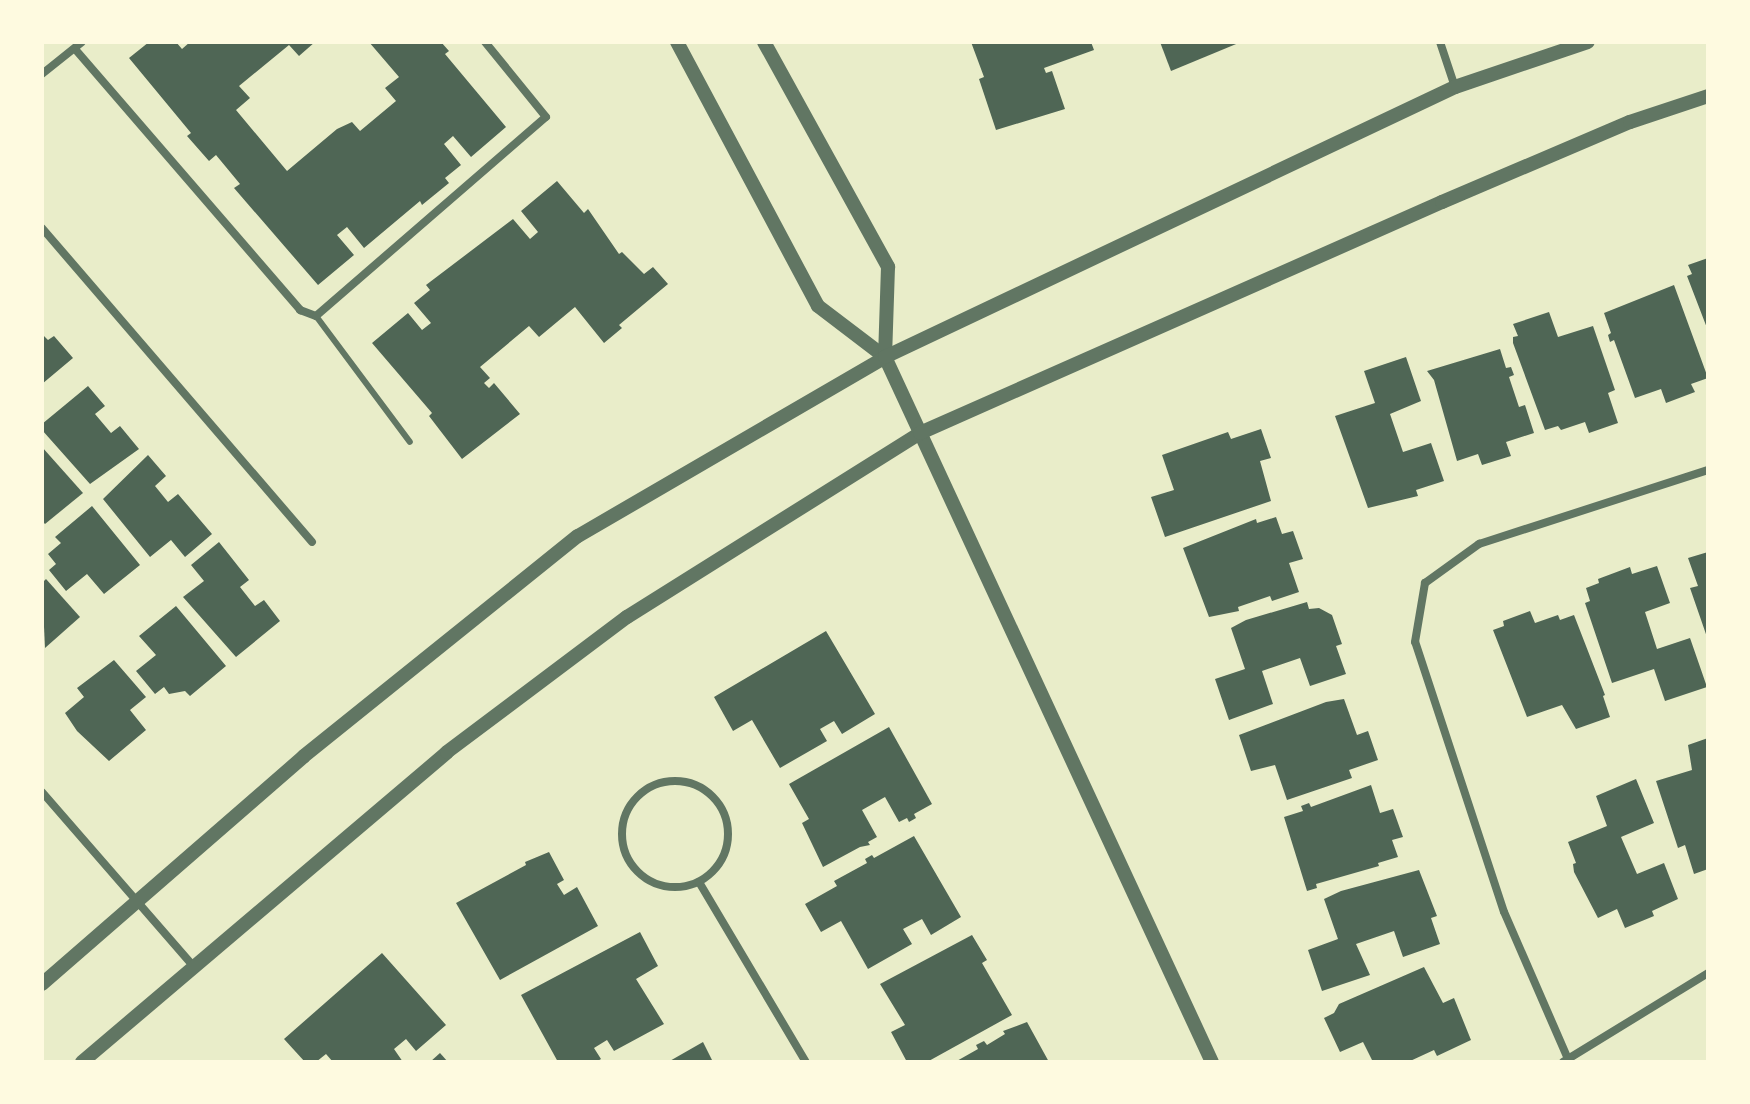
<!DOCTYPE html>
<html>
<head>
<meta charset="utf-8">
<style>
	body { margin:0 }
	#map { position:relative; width:1750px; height:1104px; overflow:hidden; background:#e9edc9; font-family:"Space Grotesk",sans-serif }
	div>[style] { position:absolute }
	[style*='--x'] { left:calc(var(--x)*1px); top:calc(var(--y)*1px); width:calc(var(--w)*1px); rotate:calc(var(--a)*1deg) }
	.building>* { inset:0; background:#4f6655 }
	.service>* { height:6px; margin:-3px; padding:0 3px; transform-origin:3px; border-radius:3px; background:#617663 }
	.minor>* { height:8px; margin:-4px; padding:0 4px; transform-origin:4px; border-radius:4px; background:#617663 }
	.minor>.ring { margin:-4px; padding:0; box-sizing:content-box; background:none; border:8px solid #617663; border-radius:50% }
	.tertiary>* { height:14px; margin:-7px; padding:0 7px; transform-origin:7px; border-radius:7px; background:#617663 }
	span { translate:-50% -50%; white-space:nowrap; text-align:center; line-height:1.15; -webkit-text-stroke:8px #fefae0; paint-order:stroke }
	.frame { position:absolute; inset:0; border:44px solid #fefae0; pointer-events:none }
</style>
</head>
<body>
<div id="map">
	<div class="building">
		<div style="clip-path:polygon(149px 42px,176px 42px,182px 49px,190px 42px,315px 42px,299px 56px,289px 45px,239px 86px,250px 98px,236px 110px,287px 171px,337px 129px,352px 122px,360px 131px,396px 101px,385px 88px,399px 77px,369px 42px,441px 42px,449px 51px,445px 54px,506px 127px,471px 157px,453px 136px,444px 144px,461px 165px,445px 178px,449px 183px,422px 205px,420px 201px,364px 248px,347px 227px,337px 235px,354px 255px,318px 285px,234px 188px,240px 184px,216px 155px,209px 161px,187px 136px,191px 133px,129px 58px)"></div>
		<div style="clip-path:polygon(971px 42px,1091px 42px,1094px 50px,1044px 68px,1046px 73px,1052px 71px,1065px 109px,996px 130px,979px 79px,984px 77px)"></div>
		<div style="clip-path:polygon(1160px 42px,1241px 42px,1171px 71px)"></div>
		<div style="clip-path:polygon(557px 181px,584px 213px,588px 209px,619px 254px,622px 252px,644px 274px,653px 267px,668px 284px,619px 325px,622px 328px,604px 343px,575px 307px,539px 337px,529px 326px,480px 367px,490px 378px,484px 383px,489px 388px,494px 383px,520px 414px,462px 459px,429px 416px,432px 413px,372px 343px,408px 313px,422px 330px,431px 323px,414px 303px,430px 290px,426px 285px,513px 219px,530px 239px,538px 232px,521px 211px)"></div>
		<div style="clip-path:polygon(1708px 258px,1708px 328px,1707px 328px,1687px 276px,1692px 274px,1688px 265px)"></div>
		<div style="clip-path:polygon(1674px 285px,1708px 378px,1691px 384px,1695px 392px,1666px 403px,1661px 389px,1635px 398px,1614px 340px,1610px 342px,1608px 335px,1611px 333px,1604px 313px)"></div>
		<div style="clip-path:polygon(1549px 312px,1558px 337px,1593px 326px,1615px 390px,1608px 393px,1618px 423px,1589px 433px,1585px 422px,1561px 430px,1558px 426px,1545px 430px,1513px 343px,1513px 337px,1518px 336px,1513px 324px)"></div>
		<div style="clip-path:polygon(42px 334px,48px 340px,54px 336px,73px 358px,42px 384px)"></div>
		<div style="clip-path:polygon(1500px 349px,1506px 368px,1511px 367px,1514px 375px,1509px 377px,1519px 407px,1525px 405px,1534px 433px,1506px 442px,1511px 456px,1482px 465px,1478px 454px,1457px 461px,1434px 380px,1427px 371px)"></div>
		<div style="clip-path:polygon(1406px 357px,1421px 401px,1390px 414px,1403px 452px,1431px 443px,1444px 481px,1416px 490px,1418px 496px,1368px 508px,1335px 416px,1375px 403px,1364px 371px)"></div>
		<div style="clip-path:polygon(88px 386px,105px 406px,95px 414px,111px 433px,120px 426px,139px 449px,90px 484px,42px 430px,42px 424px)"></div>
		<div style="clip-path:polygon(1261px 429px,1271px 458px,1260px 461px,1271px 501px,1165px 537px,1151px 497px,1174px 490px,1162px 455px,1228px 432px,1231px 439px)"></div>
		<div style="clip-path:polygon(42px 447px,83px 493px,45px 524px,42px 521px)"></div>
		<div style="clip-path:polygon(148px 455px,166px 476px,155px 486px,168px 502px,178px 494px,212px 534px,185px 557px,171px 540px,150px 557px,103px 499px)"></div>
		<div style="clip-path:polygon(92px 506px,140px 565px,104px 594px,87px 574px,66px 591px,49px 570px,56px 564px,48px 554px,61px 543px,55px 537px)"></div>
		<div style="clip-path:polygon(1276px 517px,1282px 534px,1293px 531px,1303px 559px,1289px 563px,1299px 592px,1272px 601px,1270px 596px,1238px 607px,1239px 611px,1209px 617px,1183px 548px,1256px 519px,1257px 523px)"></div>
		<div style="clip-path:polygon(219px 542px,249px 580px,240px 587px,255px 606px,264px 600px,280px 621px,236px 657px,183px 597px,204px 581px,191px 565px)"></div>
		<div style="clip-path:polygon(1708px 552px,1708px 640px,1690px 588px,1698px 586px,1688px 558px)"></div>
		<div style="clip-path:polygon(1657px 566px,1670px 603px,1645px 612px,1657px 649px,1690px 638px,1707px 687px,1665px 701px,1654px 669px,1612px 683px,1585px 603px,1590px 601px,1586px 588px,1599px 583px,1598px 579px,1630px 567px,1632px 574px)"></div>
		<div style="clip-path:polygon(46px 579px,80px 617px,45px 648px,42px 583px)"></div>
		<div style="clip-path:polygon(1307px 602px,1309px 609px,1319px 608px,1332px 615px,1342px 644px,1336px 646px,1346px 674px,1310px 686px,1300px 658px,1262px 671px,1273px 704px,1229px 720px,1215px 679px,1245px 669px,1231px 628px,1246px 620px)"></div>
		<div style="clip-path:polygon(176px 606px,226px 666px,190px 696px,185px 691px,169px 694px,164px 687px,155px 694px,136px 671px,156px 655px,139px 636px)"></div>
		<div style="clip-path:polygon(1530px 611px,1535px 623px,1558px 615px,1560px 620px,1574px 615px,1605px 695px,1603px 696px,1610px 717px,1576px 729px,1562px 705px,1527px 717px,1493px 630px,1504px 626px,1503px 621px)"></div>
		<div style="clip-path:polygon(826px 631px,875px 714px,842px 734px,834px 721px,820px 729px,827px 741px,780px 768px,752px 720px,733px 731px,714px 697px)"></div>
		<div style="clip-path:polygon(114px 660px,146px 697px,130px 710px,146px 730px,109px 761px,77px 731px,65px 713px,84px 697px,77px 688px)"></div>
		<div style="clip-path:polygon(1344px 699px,1357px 735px,1368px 731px,1378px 760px,1349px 770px,1352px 778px,1287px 800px,1275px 765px,1251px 771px,1239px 735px,1326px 702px)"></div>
		<div style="clip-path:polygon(889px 727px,932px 804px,914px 814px,916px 818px,909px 822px,907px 818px,899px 822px,885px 797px,862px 810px,877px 837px,868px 842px,870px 845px,860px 847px,823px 867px,802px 823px,809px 819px,789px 784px)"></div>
		<div style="clip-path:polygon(1708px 738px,1708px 869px,1694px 874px,1685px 845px,1678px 848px,1656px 781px,1692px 770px,1688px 745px)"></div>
		<div style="clip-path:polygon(1636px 779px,1654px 823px,1621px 837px,1637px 874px,1664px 863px,1678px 899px,1652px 911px,1654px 916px,1625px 928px,1617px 909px,1598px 918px,1574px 872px,1573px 864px,1576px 863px,1568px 842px,1607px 826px,1596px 796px)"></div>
		<div style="clip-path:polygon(1371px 785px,1380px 813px,1393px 809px,1403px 837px,1392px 840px,1398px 857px,1378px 863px,1379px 866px,1316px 884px,1317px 888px,1307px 891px,1284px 817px,1303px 811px,1301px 806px,1309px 803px,1311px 807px)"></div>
		<div style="clip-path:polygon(914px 836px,961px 917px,931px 935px,922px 919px,903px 929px,912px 944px,868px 969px,841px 921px,821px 932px,805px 904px,837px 886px,834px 881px,867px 863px,865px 859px,872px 855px,874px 858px)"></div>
		<div style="clip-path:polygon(549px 852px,564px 880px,557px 884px,564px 895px,577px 887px,598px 926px,500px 980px,456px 903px,526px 865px,525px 862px)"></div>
		<div style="clip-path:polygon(1419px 870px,1437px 916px,1431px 918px,1440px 944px,1403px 957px,1394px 931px,1356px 944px,1370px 975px,1322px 991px,1308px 950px,1338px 939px,1324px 899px,1341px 891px)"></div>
		<div style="clip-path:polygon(640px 932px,658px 966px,636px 979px,664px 1024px,614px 1051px,607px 1040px,594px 1048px,601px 1059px,596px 1062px,558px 1062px,521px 995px)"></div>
		<div style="clip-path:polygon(972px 935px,987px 960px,982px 963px,1012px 1015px,927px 1062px,907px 1062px,891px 1032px,905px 1025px,880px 984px)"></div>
		<div style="clip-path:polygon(382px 953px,446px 1025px,416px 1051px,406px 1039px,394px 1049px,403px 1062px,333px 1062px,326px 1054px,316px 1062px,305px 1062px,284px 1039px)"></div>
		<div style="clip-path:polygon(1424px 967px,1443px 1003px,1454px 998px,1471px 1040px,1437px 1056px,1434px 1050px,1408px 1062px,1373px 1062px,1363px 1042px,1340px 1052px,1324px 1018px,1334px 1013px,1339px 1004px)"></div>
		<div style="clip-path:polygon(1027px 1022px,1049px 1062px,955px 1062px,978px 1049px,976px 1045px,984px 1041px,987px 1045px,1005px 1034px,1003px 1031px)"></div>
		<div style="clip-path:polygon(703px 1042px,713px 1062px,668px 1062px)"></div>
		<div style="clip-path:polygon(440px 1053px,448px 1062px,430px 1062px)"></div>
	</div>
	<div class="service">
		<div style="--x:316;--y:316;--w:157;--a:53.3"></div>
	</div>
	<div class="minor">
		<div style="--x:1440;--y:42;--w:47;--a:71.6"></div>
		<div style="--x:75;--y:49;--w:345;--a:49.2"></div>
		<div style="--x:300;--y:310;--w:17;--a:21"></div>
		<div style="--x:316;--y:316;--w:304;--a:-40.9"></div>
		<div style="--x:546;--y:117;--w:97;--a:-129.1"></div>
		<div style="--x:42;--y:74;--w:51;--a:-38.7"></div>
		<div style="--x:42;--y:228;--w:414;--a:49.3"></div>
		<div class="ring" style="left:622px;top:781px;width:98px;height:98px"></div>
		<div style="--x:42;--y:792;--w:232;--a:49"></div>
		<div style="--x:699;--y:882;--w:209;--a:59.3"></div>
		<div style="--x:1568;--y:1059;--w:160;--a:-113.5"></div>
		<div style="--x:1504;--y:912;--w:284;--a:-108.2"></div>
		<div style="--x:1415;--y:642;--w:60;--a:-80.4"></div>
		<div style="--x:1425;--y:583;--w:67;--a:-35.8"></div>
		<div style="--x:1479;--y:544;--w:241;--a:-17.9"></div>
		<div style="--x:1563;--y:1062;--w:170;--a:-31.5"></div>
	</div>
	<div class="tertiary">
		<div style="--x:677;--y:42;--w:299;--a:61.9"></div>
		<div style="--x:818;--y:306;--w:84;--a:37.3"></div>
		<div style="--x:764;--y:42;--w:257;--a:61.1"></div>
		<div style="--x:888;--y:267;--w:90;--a:91.9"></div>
		<div style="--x:885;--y:357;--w:777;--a:65.12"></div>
		<div style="--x:42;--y:984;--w:347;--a:-41"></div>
		<div style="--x:304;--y:756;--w:351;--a:-38.8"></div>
		<div style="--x:578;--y:536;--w:355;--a:-30.2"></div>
		<div style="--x:885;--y:357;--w:631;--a:-25.35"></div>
		<div style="--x:1455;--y:87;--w:140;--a:-18.7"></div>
		<div style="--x:82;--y:1062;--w:479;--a:-40.3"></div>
		<div style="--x:447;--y:752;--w:225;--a:-36.9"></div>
		<div style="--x:627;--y:617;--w:346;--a:-32.1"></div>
		<div style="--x:920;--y:433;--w:571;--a:-23.87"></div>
		<div style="--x:1442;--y:202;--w:204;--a:-23.1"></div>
		<div style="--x:1630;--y:122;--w:82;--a:-18.4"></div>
	</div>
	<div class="frame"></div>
</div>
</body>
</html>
